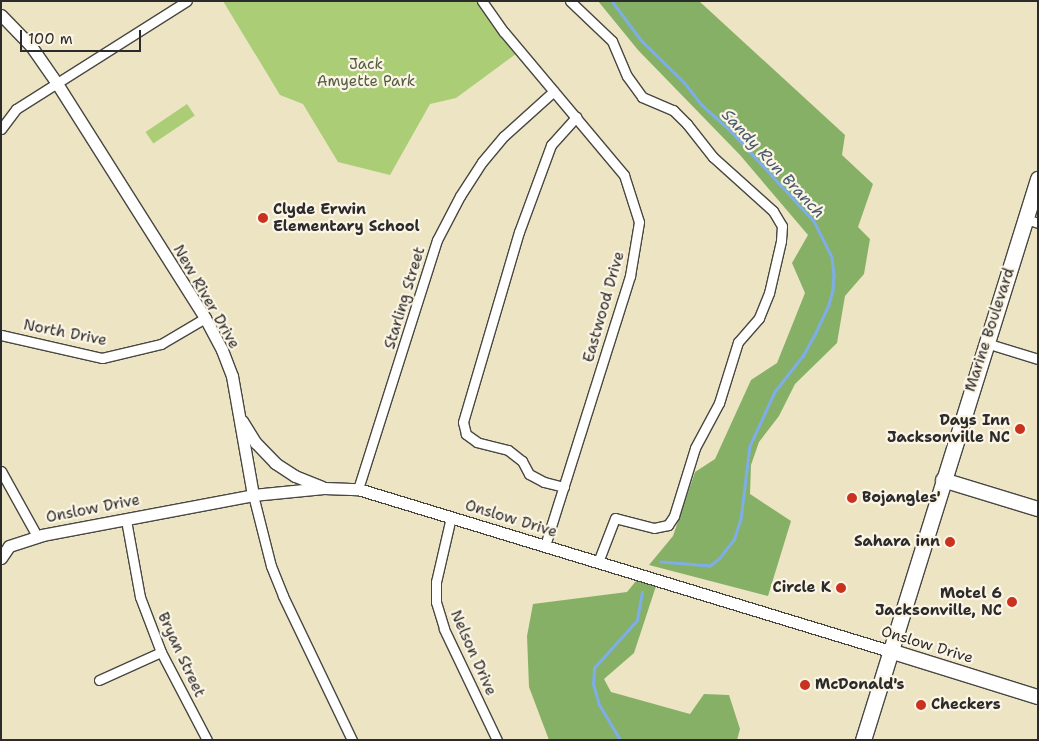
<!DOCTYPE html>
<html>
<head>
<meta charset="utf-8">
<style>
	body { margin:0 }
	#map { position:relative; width:1039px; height:741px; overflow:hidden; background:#ece4c3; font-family:"Shantell Sans",sans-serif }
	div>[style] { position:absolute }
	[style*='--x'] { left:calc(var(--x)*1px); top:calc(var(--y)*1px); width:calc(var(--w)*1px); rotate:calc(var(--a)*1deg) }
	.green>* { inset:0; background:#aacd76; transform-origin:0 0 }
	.forest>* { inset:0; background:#87b067 }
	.stream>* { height:2.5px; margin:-1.25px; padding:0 1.25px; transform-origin:1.25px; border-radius:1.25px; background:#7daee8 }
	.roads { filter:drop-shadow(1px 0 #484742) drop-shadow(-1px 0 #484742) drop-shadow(0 1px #484742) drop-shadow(0 -1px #484742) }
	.minor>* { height:9px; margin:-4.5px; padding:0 4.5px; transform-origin:4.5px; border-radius:4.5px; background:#fff }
	.tertiary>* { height:11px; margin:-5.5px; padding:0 5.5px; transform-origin:5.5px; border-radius:5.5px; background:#fff }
	.secondary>* { height:14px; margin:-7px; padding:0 7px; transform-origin:7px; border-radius:7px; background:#fff }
	.primary>* { height:15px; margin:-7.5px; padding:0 7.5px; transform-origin:7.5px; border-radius:7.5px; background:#fff }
	.dots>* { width:14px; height:14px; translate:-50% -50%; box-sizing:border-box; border:2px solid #fcf5e5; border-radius:50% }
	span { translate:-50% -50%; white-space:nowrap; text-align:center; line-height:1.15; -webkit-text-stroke:4.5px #fcf5e5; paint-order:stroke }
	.park-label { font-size:15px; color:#515c42 }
	.poi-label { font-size:15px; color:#2b2b2b; font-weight:700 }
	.left { translate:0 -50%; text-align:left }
	.right { translate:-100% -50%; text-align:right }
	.street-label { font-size:15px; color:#2b2b2b }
	.water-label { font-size:16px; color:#48596d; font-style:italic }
	.frame { position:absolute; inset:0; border:2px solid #2b2b2b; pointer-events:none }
	.scale { position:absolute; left:20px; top:30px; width:121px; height:22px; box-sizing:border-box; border:2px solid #2b2b2b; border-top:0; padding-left:6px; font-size:15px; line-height:18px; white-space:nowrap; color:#2b2b2b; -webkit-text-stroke:4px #fcf5e5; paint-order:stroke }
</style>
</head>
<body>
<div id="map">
	<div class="green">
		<div style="clip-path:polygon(223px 1px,482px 1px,520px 51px,456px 98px,430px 104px,390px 175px,338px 162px,303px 104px,280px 95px)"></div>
		<div style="left:187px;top:104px;width:14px;height:50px;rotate:56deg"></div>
	</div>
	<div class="forest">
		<div style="clip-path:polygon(598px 1px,699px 1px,845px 135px,842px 155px,873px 184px,858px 227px,870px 239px,864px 274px,845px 296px,837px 343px,795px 384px,779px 416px,759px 442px,751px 465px,750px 494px,791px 521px,768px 596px,649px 565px,673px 536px,695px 472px,715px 459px,751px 380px,777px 363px,805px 293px,792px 263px,808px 235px,740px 155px,638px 50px)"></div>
		<div style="clip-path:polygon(641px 575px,658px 580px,634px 653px,604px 679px,611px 692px,690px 714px,704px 694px,729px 695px,740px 729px,737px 740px,549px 740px,529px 687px,527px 636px,533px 604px,627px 592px)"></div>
	</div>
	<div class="stream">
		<div style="--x:612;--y:1;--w:50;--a:53.1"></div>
		<div style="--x:642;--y:41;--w:59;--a:44.3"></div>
		<div style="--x:684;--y:82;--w:29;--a:52"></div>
		<div style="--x:702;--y:105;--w:38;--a:42"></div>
		<div style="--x:730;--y:130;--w:124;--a:47.3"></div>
		<div style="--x:814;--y:221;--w:40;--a:63.4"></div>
		<div style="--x:832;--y:257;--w:18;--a:84"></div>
		<div style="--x:834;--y:275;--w:15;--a:94"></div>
		<div style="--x:833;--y:290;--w:16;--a:105"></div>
		<div style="--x:829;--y:305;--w:31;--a:115"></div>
		<div style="--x:816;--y:333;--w:26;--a:119"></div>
		<div style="--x:803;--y:356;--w:46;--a:127.9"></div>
		<div style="--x:775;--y:392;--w:60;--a:114.8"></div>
		<div style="--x:750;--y:446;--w:74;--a:97"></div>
		<div style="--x:741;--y:519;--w:22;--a:108"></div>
		<div style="--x:734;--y:540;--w:23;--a:128"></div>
		<div style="--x:720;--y:558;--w:13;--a:141"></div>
		<div style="--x:710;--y:566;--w:49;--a:-175.3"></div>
		<div style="--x:620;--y:740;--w:41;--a:-121"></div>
		<div style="--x:599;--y:705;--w:22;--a:-106"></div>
		<div style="--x:593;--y:684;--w:16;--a:-86"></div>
		<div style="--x:594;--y:668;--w:64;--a:-48.1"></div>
		<div style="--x:637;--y:620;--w:28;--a:-80"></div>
	</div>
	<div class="roads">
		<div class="minor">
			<div style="--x:482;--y:1;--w:38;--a:55"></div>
			<div style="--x:504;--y:32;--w:187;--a:50"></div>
			<div style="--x:624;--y:175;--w:49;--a:72.3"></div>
			<div style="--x:639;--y:222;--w:55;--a:99.5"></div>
			<div style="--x:630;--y:276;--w:283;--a:107.5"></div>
			<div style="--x:570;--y:1;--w:58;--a:43.6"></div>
			<div style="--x:612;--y:41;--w:38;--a:67"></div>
			<div style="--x:627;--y:76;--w:26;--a:54"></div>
			<div style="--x:642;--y:97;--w:34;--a:23"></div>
			<div style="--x:673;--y:110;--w:20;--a:45"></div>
			<div style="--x:687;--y:124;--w:42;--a:51.8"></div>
			<div style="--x:713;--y:157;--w:81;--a:42"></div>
			<div style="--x:773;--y:211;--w:17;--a:59"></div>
			<div style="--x:782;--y:226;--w:15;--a:94"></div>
			<div style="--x:781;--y:241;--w:53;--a:103"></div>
			<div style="--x:769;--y:293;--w:27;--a:112"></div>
			<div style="--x:759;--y:318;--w:32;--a:131"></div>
			<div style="--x:738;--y:342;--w:64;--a:107.3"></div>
			<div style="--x:719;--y:403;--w:51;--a:118.1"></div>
			<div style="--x:695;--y:448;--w:71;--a:107.2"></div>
			<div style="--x:674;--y:516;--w:11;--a:124"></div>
			<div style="--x:668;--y:525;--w:14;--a:168"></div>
			<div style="--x:654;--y:528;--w:40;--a:-165.6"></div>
			<div style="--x:615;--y:518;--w:47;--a:111.1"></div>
			<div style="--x:1;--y:129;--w:25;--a:-53"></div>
			<div style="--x:16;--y:109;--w:202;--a:-32.3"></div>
			<div style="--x:1026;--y:219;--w:13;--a:18"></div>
			<div style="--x:1;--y:335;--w:104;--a:12.8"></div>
			<div style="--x:102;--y:358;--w:61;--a:-13.3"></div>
			<div style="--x:161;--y:344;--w:51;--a:-30.6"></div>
			<div style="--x:986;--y:343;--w:54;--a:17.1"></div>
			<div style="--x:1;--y:471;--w:74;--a:61"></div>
			<div style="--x:564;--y:487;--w:21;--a:-166"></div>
			<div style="--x:544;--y:482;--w:17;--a:-152"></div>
			<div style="--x:529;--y:474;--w:15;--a:-118"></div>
			<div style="--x:522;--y:461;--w:18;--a:-142"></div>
			<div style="--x:508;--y:450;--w:32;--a:-166"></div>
			<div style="--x:477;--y:442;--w:14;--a:-144"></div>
			<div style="--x:466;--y:434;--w:12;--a:-104"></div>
			<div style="--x:463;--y:422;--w:198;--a:-73.6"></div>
			<div style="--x:519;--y:232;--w:93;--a:-69.8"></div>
			<div style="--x:551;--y:145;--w:38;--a:-48"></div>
			<div style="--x:358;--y:489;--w:261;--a:-72.4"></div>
			<div style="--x:437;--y:240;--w:50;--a:-62.4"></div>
			<div style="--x:460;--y:196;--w:40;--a:-57.1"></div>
			<div style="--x:482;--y:162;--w:34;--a:-50"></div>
			<div style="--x:504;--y:136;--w:67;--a:-42"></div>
			<div style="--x:253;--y:495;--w:73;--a:75.8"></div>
			<div style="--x:271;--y:566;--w:32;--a:68"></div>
			<div style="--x:283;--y:596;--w:160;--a:64.4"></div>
			<div style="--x:451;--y:517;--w:67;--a:103"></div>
			<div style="--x:436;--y:582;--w:20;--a:90"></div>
			<div style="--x:436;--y:602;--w:28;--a:73"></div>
			<div style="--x:444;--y:629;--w:123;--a:64.5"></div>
			<div style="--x:126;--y:520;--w:78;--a:79.7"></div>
			<div style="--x:140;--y:597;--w:59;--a:69.1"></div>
			<div style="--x:161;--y:652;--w:99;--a:62.4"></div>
			<div style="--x:99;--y:680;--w:68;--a:-24.3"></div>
		</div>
		<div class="tertiary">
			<div style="--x:1;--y:15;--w:43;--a:45.9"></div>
			<div style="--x:31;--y:46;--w:44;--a:55.2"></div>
			<div style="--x:56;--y:82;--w:279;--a:57.7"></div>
			<div style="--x:205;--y:318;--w:36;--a:62"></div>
			<div style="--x:222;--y:350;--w:28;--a:69"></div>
			<div style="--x:232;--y:376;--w:121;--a:80"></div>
			<div style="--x:242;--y:421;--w:26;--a:58"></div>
			<div style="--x:256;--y:443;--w:28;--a:46"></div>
			<div style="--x:275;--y:463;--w:24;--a:33"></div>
			<div style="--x:295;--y:476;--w:29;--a:22"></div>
			<div style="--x:1;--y:558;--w:14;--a:-56"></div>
			<div style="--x:9;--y:546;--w:35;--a:-18"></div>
			<div style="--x:42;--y:535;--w:215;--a:-10.7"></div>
			<div style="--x:253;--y:495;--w:71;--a:-5.6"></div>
			<div style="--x:324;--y:488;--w:34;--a:2"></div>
			<div style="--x:358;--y:489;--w:556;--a:16.94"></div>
		</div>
		<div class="secondary">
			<div style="--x:943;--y:480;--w:99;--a:17"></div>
			<div style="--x:890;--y:651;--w:155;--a:17.3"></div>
		</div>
		<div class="primary">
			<div style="--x:863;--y:740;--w:588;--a:-72.68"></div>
		</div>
	</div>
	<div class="dots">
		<div style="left:263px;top:218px;background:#c8321e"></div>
		<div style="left:1020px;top:429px;background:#c8321e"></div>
		<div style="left:852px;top:498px;background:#c8321e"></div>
		<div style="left:950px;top:542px;background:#c8321e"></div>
		<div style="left:841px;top:588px;background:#c8321e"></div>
		<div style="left:1012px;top:602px;background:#c8321e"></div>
		<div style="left:805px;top:685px;background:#c8321e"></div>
		<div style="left:921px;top:705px;background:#c8321e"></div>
	</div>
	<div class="park-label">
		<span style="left:366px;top:73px">Jack<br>Amyette Park</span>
	</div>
	<div class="poi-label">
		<span class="left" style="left:273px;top:218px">Clyde Erwin<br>Elementary School</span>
		<span class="right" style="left:1010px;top:429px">Days Inn<br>Jacksonville NC</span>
		<span class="left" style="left:862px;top:498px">Bojangles'</span>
		<span class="right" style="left:940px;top:542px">Sahara inn</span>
		<span class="right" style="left:831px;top:588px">Circle K</span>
		<span class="right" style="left:1002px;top:602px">Motel 6<br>Jacksonville, NC</span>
		<span class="left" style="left:815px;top:685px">McDonald's</span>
		<span class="left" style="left:931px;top:705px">Checkers</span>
	</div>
	<div class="street-label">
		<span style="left:206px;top:297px;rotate:60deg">New River Drive</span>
		<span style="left:405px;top:298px;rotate:-73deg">Starling Street</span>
		<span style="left:604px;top:307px;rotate:-74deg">Eastwood Drive</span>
		<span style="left:990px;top:330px;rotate:-72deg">Marine Boulevard</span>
		<span style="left:65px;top:333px;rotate:11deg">North Drive</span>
		<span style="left:93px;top:509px;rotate:-11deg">Onslow Drive</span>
		<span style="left:511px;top:519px;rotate:17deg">Onslow Drive</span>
		<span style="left:927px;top:645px;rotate:17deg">Onslow Drive</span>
		<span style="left:473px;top:653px;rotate:66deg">Nelson Drive</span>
		<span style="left:181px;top:655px;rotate:65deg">Bryan Street</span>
	</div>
	<div class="water-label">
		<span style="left:773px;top:164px;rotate:47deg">Sandy Run Branch</span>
	</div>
	<div class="frame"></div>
	<div class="scale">100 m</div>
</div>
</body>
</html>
